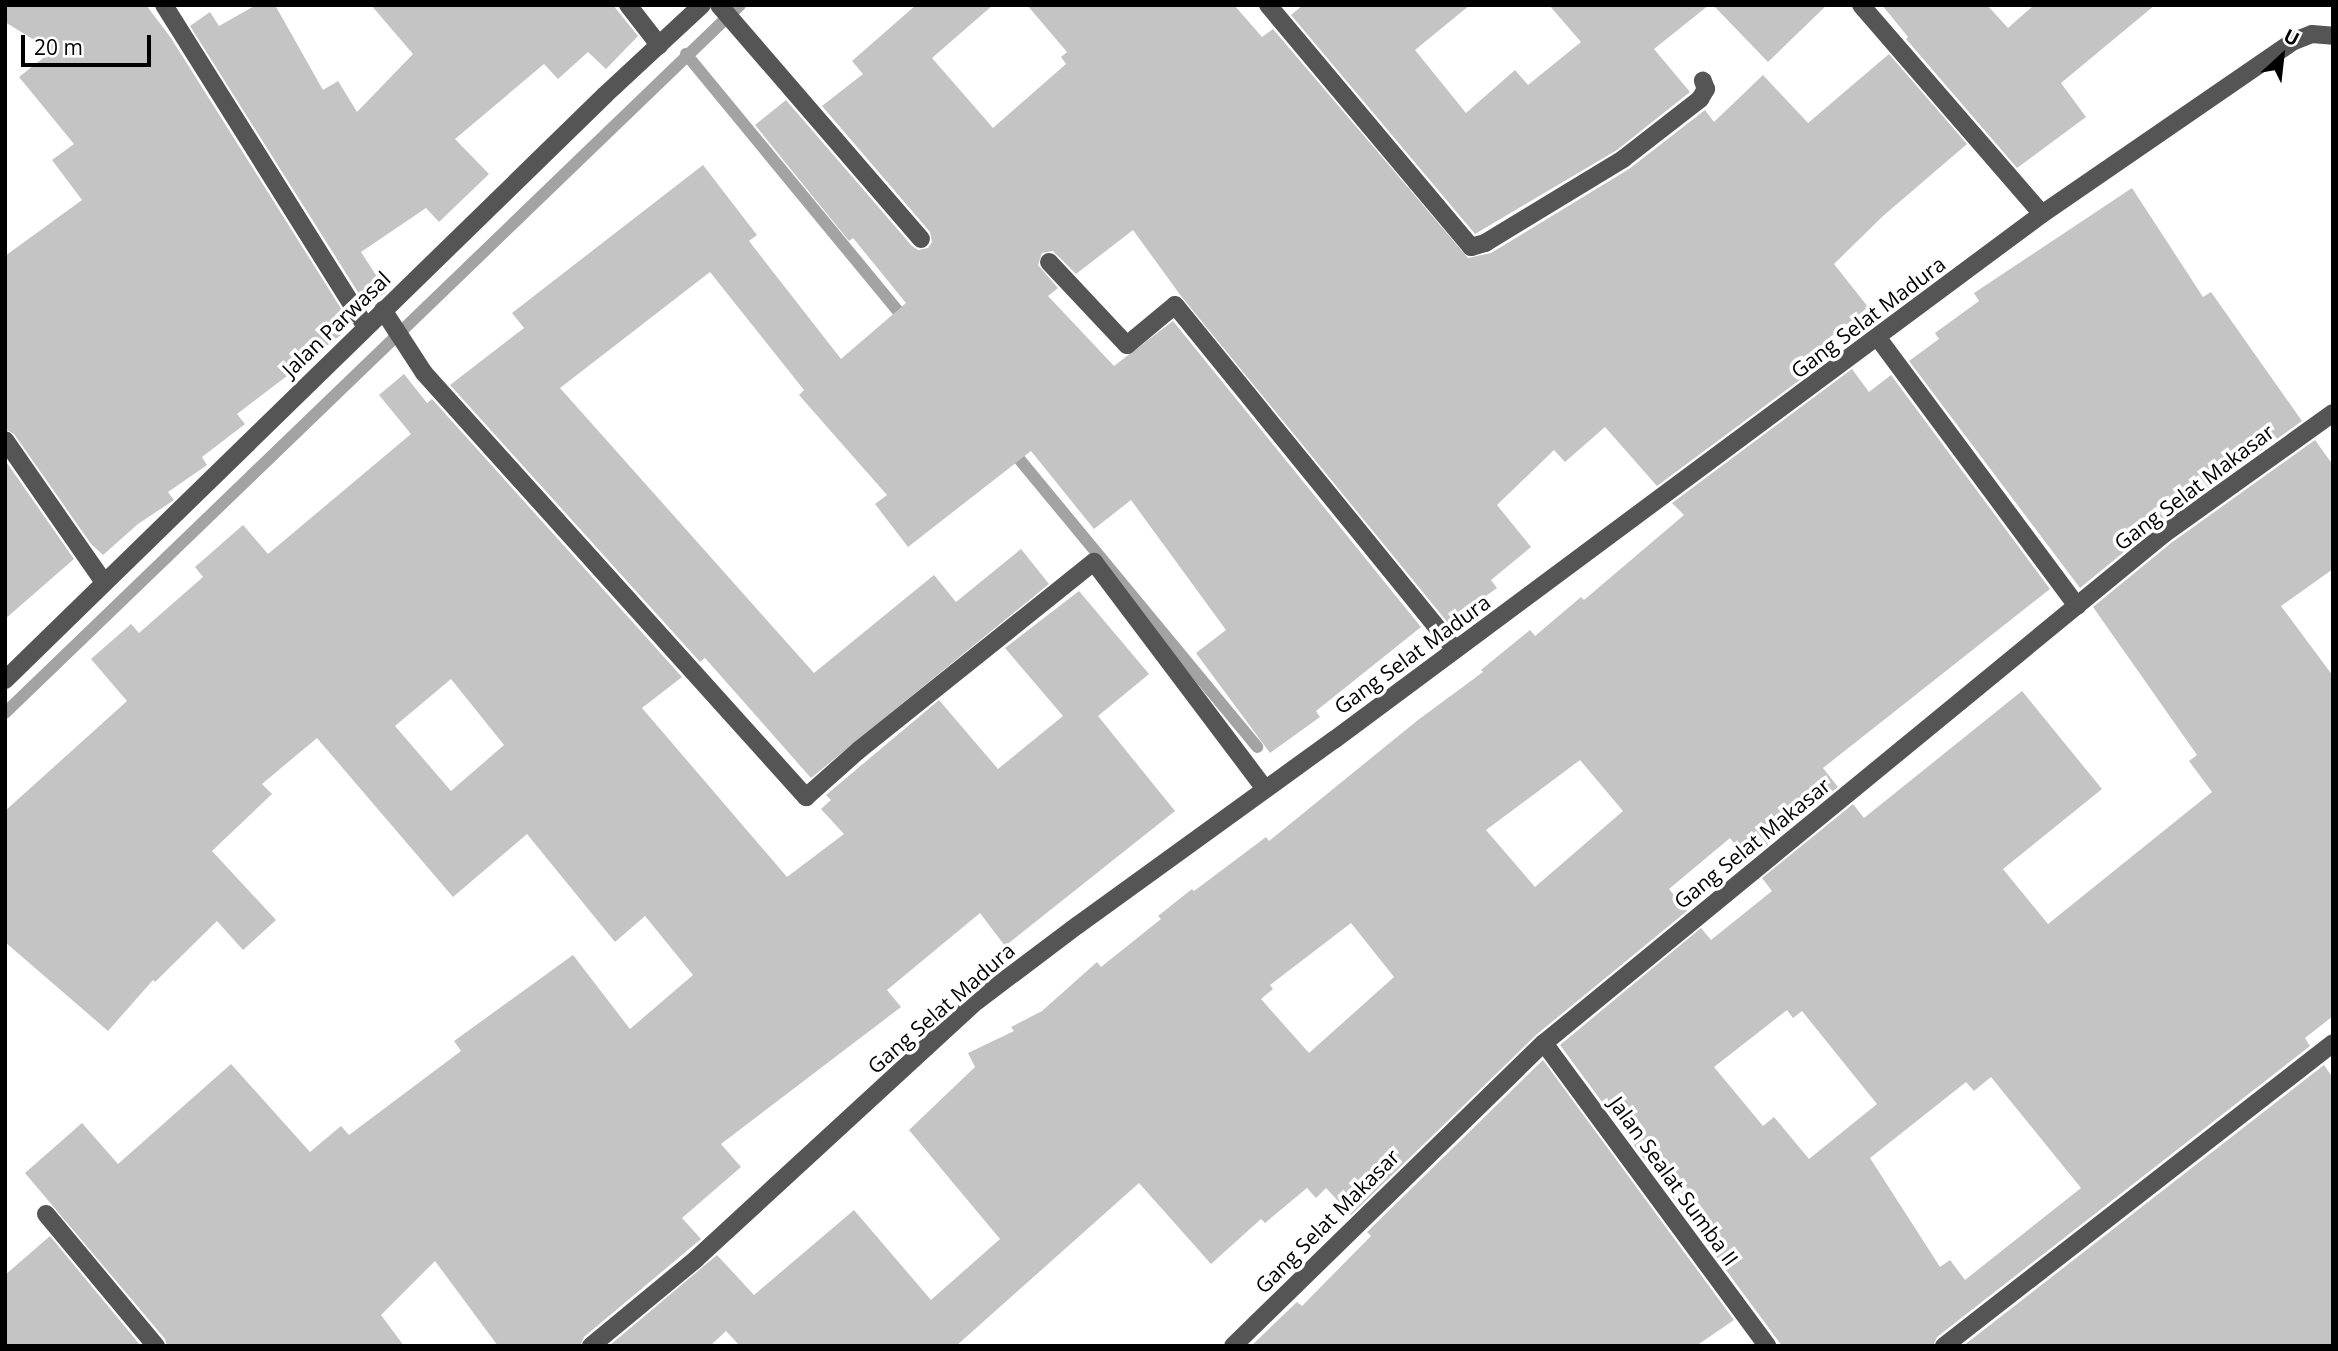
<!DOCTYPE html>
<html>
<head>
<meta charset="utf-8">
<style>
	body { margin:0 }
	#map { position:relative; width:2338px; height:1351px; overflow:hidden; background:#fff; font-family:"Open Sans",sans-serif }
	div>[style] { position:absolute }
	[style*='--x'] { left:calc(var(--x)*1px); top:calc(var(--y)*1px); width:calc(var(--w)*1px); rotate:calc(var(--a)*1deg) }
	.stream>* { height:12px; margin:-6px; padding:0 6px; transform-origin:6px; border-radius:6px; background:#a3a3a3 }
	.building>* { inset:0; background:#c4c4c4 }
	.minor>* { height:18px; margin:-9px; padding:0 9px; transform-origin:9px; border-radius:9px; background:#555 }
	span { translate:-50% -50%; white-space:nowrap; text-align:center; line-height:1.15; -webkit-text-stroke:7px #fff; paint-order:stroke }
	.street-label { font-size:21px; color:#000 }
	.frame { position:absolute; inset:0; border:7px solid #000; pointer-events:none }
	.north { position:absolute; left:2247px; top:21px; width:70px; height:70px; -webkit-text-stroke:5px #fff; paint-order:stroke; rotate:27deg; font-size:19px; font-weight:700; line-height:28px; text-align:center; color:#000 }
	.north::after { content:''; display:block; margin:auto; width:24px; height:32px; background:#000; clip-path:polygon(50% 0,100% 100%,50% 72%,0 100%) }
	.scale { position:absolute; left:21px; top:35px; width:130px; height:32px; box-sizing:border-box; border:4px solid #000; border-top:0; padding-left:9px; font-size:21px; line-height:24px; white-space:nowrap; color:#000; -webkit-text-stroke:5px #fff; paint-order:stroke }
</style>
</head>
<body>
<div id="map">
	<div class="stream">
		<div style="--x:686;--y:54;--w:349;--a:50.5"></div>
		<div style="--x:1010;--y:448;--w:388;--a:50.4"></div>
		<div style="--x:5;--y:713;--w:1021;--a:-43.93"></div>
	</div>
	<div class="building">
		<div style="clip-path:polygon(5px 5px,146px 5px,171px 38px,347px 318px,334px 326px,341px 335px,237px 414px,245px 424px,202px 457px,207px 465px,168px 492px,174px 500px,138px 524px,103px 555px,91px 544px,14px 434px,5px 429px,5px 256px,82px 200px,52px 160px,74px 144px,19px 77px,52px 51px,5px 22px)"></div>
		<div style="clip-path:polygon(256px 5px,275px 5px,323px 90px,338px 81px,357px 112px,413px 54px,371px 5px,613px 5px,638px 36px,606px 69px,588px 52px,558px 79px,544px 64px,455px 139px,489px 174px,439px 222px,426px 208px,361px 252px,387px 292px,366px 305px,190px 26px,210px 12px,219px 26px)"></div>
		<div style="clip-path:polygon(916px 5px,993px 5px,932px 58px,993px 128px,1066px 64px,1061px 57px,1067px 52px,1027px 5px,1234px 5px,1262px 37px,1273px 29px,1468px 258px,1491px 253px,1629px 169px,1705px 110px,1714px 122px,1763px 75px,1808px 123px,1889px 54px,1967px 144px,1883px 216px,1834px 264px,1868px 307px,1830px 338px,1839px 351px,1657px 486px,1605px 427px,1565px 462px,1554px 450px,1497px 505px,1531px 547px,1491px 580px,1497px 588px,1448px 623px,1181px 296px,1133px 230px,1076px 274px,1053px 251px,1042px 253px,1038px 265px,1058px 288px,1048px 296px,1114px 366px,1173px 321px,1421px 627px,1316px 711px,1320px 717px,1270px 753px,1196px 653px,1226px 630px,1131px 500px,1094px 529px,1031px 451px,908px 547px,875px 504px,887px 495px,799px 395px,804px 390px,710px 272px,560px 388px,814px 673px,934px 575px,956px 602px,1021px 549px,1049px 584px,811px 778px,705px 658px,700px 662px,450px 385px,524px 328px,512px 313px,703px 165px,757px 235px,749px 241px,841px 359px,906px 303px,853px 238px,849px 241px,755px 125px,786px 100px,912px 246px,918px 250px,928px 248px,932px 242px,930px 232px,822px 106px,863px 74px,852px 61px)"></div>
		<div style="clip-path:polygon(1303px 5px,1470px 5px,1415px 50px,1466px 113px,1515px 70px,1528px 85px,1581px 42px,1549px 5px,1709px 5px,1654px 49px,1690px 92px,1617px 150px,1475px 234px,1291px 15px)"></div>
		<div style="clip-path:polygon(1713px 5px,1827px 5px,1768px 62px)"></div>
		<div style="clip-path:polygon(1882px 5px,1987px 5px,2008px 28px,2034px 5px,2155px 5px,2061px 83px,2086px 117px,2017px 168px,1906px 39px,1908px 37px)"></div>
		<div style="clip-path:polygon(2132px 188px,2203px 297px,2211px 292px,2302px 421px,2157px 525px,2080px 588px,1909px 361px,1939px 339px,1935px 333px,1979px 301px,1974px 293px)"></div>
		<div style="clip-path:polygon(evenodd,1852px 369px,1869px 392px,1891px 375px,2050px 589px,1823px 768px,1838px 787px,1748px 861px,1730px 838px,1669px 889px,1687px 911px,1536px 1035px,1351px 1215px,1326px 1188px,1316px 1198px,1307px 1188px,1265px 1223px,1261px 1219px,1211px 1264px,1139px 1183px,956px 1346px,740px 1346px,726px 1331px,710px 1346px,609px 1346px,717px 1255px,754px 1295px,854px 1210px,931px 1300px,1000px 1239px,909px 1130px,975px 1067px,968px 1053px,1014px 1031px,1011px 1027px,1042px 1011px,1097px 962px,1101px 967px,1161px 919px,1158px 916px,1192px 889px,1194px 891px,1266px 837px,1269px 841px,1418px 720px,1483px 672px,1481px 670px,1530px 630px,1535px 636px,1581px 597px,1584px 600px,1684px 515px,1672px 503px,1852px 369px,1580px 760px,1623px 811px,1535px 887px,1486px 830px,1580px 760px,1852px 369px,1351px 923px,1394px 977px,1309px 1053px,1261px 999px,1273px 989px,1270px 985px,1351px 923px)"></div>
		<div style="clip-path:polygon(evenodd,404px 374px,427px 403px,432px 399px,682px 677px,642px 708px,787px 877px,844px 834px,821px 809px,831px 800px,826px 795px,939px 700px,998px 769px,1063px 716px,1005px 648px,1079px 591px,1149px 674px,1098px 716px,1175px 811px,1005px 946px,980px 913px,887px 990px,901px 1007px,721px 1144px,741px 1167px,682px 1218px,701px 1239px,584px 1337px,580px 1346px,498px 1346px,435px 1261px,381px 1315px,404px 1346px,167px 1346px,165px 1339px,25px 1173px,82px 1123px,118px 1164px,231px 1064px,310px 1152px,341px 1126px,349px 1135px,461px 1051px,454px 1041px,573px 955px,630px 1029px,693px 975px,645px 916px,615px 942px,527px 834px,453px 897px,317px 738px,262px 784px,272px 794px,212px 851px,276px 920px,243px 950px,217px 921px,155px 982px,153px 980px,108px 1031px,5px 942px,5px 811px,127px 701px,91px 659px,131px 624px,139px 633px,203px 577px,195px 567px,243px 525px,268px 554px,411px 434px,379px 395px,404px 374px,451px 679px,504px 745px,451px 791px,395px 726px,451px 679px)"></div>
		<div style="clip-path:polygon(evenodd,2315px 440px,2333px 465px,2333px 569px,2281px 606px,2333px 676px,2333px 1016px,2305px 1038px,2310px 1046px,1937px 1337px,1933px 1346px,1782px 1346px,1560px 1045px,1701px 928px,1711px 940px,1772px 891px,1762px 878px,1853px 804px,1864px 818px,2022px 691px,2102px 789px,2003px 869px,2048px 924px,2212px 792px,2189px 761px,2197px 755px,2093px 607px,2171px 543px,2315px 440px,1787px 1010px,1793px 1018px,1802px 1011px,1877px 1104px,1809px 1159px,1774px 1117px,1763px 1126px,1714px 1067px,1787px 1010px,2315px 440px,1991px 1077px,2081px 1188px,1965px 1280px,1950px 1260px,1940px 1267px,1870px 1158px,1966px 1082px,1974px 1091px,1991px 1077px)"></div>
		<div style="clip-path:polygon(5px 460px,74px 559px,5px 619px)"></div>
		<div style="clip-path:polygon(1543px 1060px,1734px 1320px,1696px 1346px,1251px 1346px,1297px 1302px,1302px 1306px,1371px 1236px,1367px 1232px)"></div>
		<div style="clip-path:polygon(2324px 1065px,2333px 1078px,2333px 1346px,1963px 1346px)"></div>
		<div style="clip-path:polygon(50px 1236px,141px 1346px,5px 1346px,5px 1275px)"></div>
	</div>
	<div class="minor">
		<div style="--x:164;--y:5;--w:380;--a:57.9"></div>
		<div style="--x:628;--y:5;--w:51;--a:52.2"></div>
		<div style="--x:719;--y:5;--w:309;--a:49.2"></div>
		<div style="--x:1268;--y:5;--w:316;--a:50"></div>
		<div style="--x:1471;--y:247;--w:15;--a:-16"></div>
		<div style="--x:1485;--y:243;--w:162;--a:-31.3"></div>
		<div style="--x:1623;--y:159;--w:98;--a:-37.9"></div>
		<div style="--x:1700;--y:99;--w:12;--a:-59"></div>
		<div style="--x:1706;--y:89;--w:9;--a:-111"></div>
		<div style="--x:1861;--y:5;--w:276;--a:49.1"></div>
		<div style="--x:1049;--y:262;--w:114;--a:46.8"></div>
		<div style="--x:1127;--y:345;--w:62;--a:-39.8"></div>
		<div style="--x:1175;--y:305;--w:444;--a:50.9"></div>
		<div style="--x:383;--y:310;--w:75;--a:56.9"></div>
		<div style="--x:424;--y:373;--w:571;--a:47.98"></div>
		<div style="--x:806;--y:797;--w:71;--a:-41.6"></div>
		<div style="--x:859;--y:750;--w:301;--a:-38.7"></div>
		<div style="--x:1094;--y:562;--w:284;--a:53"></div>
		<div style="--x:1878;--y:338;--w:334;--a:53.4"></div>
		<div style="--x:5;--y:440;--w:172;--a:55.2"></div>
		<div style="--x:5;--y:680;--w:838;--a:-44.27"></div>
		<div style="--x:605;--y:95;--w:132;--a:-42.9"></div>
		<div style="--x:1544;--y:1043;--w:376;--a:53.6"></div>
		<div style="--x:46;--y:1214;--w:172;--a:50.2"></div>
		<div style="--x:591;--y:1346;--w:136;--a:-39.6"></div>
		<div style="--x:696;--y:1259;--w:381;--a:-42.6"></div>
		<div style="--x:977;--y:1001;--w:126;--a:-37"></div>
		<div style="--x:1078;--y:925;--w:316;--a:-35.9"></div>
		<div style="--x:1334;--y:740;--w:882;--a:-36.61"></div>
		<div style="--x:2042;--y:214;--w:306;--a:-34.5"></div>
		<div style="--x:2294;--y:41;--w:19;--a:-21"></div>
		<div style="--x:2312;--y:34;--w:21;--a:5"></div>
		<div style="--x:1233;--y:1346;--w:434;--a:-44.3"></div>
		<div style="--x:1544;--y:1043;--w:802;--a:-39.38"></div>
		<div style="--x:2164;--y:534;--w:208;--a:-35.6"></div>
		<div style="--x:1944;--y:1346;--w:493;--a:-37.9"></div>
	</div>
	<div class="street-label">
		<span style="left:1868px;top:317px;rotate:-37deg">Gang Selat Madura</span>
		<span style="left:336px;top:324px;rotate:-44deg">Jalan Parwasal</span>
		<span style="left:2194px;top:487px;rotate:-37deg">Gang Selat Makasar</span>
		<span style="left:1412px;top:654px;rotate:-36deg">Gang Selat Madura</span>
		<span style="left:1752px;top:843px;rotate:-39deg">Gang Selat Makasar</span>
		<span style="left:941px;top:1008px;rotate:-41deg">Gang Selat Madura</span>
		<span style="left:1674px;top:1181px;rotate:54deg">Jalan Sealat Sumba II</span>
		<span style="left:1327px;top:1221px;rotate:-45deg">Gang Selat Makasar</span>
	</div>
	<div class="frame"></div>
	<div class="north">U</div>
	<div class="scale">20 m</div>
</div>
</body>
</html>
